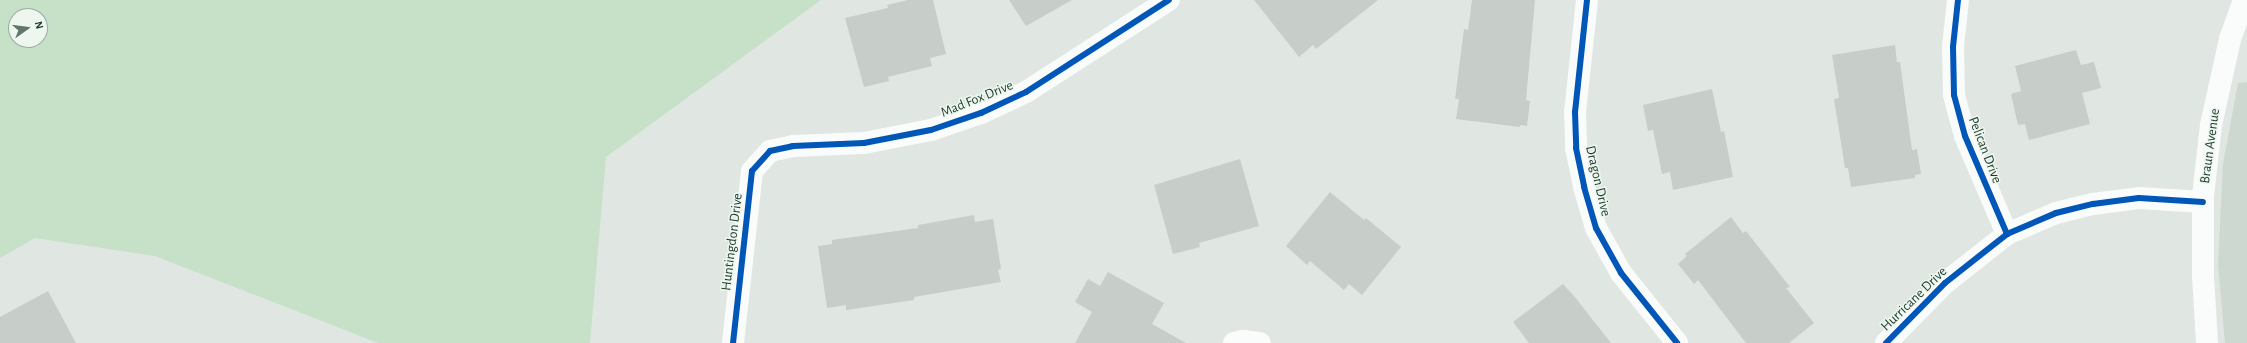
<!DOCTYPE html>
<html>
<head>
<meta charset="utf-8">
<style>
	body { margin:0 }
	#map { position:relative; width:2247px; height:343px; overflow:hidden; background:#e0e6e2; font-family:"Alegreya Sans",sans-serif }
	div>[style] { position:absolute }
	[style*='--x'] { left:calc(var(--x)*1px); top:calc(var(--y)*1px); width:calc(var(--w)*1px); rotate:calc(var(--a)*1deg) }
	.built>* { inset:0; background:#cdd8d1 }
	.green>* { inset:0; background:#c7e1c9 }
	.building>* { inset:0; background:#c7ceca }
	.minor>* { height:22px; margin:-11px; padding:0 11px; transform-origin:11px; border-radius:11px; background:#fafbfb }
	.cycleway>* { height:6px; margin:-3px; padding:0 3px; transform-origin:3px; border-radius:3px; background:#0057b8 }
	span { translate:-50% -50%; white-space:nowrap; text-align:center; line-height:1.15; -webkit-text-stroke:3px #edf7ef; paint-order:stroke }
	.street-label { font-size:14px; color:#1d3a2c }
	.north { position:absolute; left:8px; top:8px; width:40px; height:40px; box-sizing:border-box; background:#edf7ef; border:1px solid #9aaba1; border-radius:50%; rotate:76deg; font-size:11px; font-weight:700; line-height:16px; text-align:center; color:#1d3a2c }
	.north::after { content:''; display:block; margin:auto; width:14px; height:18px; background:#61766c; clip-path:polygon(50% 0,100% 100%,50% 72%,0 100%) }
</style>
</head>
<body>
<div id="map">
	<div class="built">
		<div style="clip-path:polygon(2247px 82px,2247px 343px,2225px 343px,2218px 264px,2223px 164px,2238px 83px)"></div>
	</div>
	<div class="green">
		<div style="clip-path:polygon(evenodd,0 0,821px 0,606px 157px,590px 343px,378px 343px,155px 256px,35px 238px,0 258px,0 0,16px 16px,40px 16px,40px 40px,16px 40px,16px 16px)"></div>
	</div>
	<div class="building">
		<div style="clip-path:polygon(908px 0,933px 0,946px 54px,930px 58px,932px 66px,888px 77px,889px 81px,864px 87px,845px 18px,888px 8px,887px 5px)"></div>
		<div style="clip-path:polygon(1009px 0,1072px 0,1026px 26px)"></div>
		<div style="clip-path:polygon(1254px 0,1378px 0,1316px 49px,1313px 45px,1299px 57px)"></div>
		<div style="clip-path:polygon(1472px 0,1535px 0,1526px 100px,1530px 101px,1527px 126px,1520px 125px,1520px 127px,1456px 119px,1459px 99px,1455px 99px,1464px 29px,1468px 30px)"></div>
		<div style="clip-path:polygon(1895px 45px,1897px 62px,1900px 62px,1912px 150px,1917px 149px,1921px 174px,1915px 175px,1915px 178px,1851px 187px,1848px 168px,1845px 168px,1834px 99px,1839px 98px,1832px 55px)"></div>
		<div style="clip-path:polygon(2076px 50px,2081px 65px,2094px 62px,2101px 88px,2082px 93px,2090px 124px,2029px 140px,2025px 124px,2018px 125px,2011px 94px,2021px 91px,2015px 66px)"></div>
		<div style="clip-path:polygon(1712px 89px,1721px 132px,1724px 131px,1733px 177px,1673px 190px,1670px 172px,1662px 174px,1653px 130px,1648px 131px,1643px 105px)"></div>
		<div style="clip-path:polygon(1240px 159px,1259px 226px,1199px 243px,1200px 247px,1173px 254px,1154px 185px)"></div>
		<div style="clip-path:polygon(1330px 192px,1364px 220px,1366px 218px,1401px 247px,1362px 295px,1349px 284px,1344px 290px,1310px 261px,1307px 265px,1286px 246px)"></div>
		<div style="clip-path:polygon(974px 215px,975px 222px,993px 219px,1001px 269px,998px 270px,1001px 282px,914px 297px,914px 300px,846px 310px,846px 305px,827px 308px,818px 246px,832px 244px,832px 240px,918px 228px,918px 225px)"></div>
		<div style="clip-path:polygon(1731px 217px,1743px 233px,1746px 231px,1790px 287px,1786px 288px,1814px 323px,1789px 343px,1746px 343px,1698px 280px,1694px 284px,1678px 264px,1687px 256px,1685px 254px)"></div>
		<div style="clip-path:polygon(1108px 272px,1164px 303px,1152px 324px,1186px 343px,1075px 343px,1092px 312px,1075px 302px,1088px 279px,1100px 286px)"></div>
		<div style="clip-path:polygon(1563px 284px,1574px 296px,1611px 343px,1529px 343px,1513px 322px)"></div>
		<div style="clip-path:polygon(48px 291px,76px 343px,0 343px,0 317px)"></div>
	</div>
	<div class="minor">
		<div style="--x:1587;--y:0;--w:113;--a:96.1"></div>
		<div style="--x:1575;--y:112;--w:36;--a:88"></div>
		<div style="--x:1576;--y:148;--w:40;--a:78"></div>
		<div style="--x:1584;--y:187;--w:43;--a:73.7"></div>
		<div style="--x:1596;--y:228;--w:51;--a:60.9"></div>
		<div style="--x:1621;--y:273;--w:90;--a:51.3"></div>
		<div style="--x:1958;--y:0;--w:47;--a:96.1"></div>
		<div style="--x:1953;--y:47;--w:48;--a:88.8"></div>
		<div style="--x:1954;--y:95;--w:42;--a:75"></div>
		<div style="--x:1965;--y:136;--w:107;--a:66.8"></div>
		<div style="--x:733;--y:343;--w:173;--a:-83.7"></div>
		<div style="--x:752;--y:171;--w:27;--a:-48"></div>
		<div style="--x:770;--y:151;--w:24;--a:-12"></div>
		<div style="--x:793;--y:146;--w:71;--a:-2.4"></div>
		<div style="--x:864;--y:143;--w:68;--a:-11"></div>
		<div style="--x:931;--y:130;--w:53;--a:-18.8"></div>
		<div style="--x:981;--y:113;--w:50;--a:-25"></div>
		<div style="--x:1026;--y:92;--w:170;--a:-32.8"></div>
		<div style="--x:1234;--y:343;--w:9;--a:-13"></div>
		<div style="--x:1243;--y:341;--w:17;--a:7"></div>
		<div style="--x:1886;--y:343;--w:84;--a:-45.5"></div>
		<div style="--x:1945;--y:283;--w:79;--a:-38.3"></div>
		<div style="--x:2007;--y:234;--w:53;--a:-23.2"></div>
		<div style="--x:2056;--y:213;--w:38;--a:-14"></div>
		<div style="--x:2093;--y:204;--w:46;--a:-7.4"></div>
		<div style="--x:2139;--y:198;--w:64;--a:3.6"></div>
		<div style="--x:2207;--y:343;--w:67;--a:-93.4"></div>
		<div style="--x:2203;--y:276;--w:80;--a:-90"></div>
		<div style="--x:2203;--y:196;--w:71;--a:-83.6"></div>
		<div style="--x:2211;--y:125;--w:88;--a:-77.5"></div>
		<div style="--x:2230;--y:39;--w:41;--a:-70.3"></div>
	</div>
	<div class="cycleway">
		<div style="--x:1587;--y:0;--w:113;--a:96.1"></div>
		<div style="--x:1575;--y:112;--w:36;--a:88"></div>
		<div style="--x:1576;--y:148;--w:40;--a:78"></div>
		<div style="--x:1584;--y:187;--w:43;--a:73.7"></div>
		<div style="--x:1596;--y:228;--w:51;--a:60.9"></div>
		<div style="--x:1621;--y:273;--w:90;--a:51.3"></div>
		<div style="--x:1958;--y:0;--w:47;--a:96.1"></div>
		<div style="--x:1953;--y:47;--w:48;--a:88.8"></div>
		<div style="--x:1954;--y:95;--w:42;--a:75"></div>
		<div style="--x:1965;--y:136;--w:107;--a:66.8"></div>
		<div style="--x:733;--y:343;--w:173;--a:-83.7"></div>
		<div style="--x:752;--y:171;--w:27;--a:-48"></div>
		<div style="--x:770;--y:151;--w:24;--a:-12"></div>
		<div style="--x:793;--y:146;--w:71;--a:-2.4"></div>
		<div style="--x:864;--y:143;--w:68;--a:-11"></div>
		<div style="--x:931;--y:130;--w:53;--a:-18.8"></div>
		<div style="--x:981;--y:113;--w:50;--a:-25"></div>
		<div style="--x:1026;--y:92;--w:170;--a:-32.8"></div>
		<div style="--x:1886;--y:343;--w:84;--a:-45.5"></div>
		<div style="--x:1945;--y:283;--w:79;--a:-38.3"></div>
		<div style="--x:2007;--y:234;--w:53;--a:-23.2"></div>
		<div style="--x:2056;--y:213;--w:38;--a:-14"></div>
		<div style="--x:2093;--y:204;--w:46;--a:-7.4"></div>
		<div style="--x:2139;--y:198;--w:64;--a:3.6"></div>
	</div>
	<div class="street-label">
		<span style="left:977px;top:99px;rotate:-22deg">Mad Fox Drive</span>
		<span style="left:2210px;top:146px;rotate:-82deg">Braun Avenue</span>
		<span style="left:1985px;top:150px;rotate:69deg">Pelican Drive</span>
		<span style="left:1598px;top:181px;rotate:77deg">Dragon Drive</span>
		<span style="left:732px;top:242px;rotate:-83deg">Huntingdon Drive</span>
		<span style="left:1914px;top:299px;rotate:-44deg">Hurricane Drive</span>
	</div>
	<div class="north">N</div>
</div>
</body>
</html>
